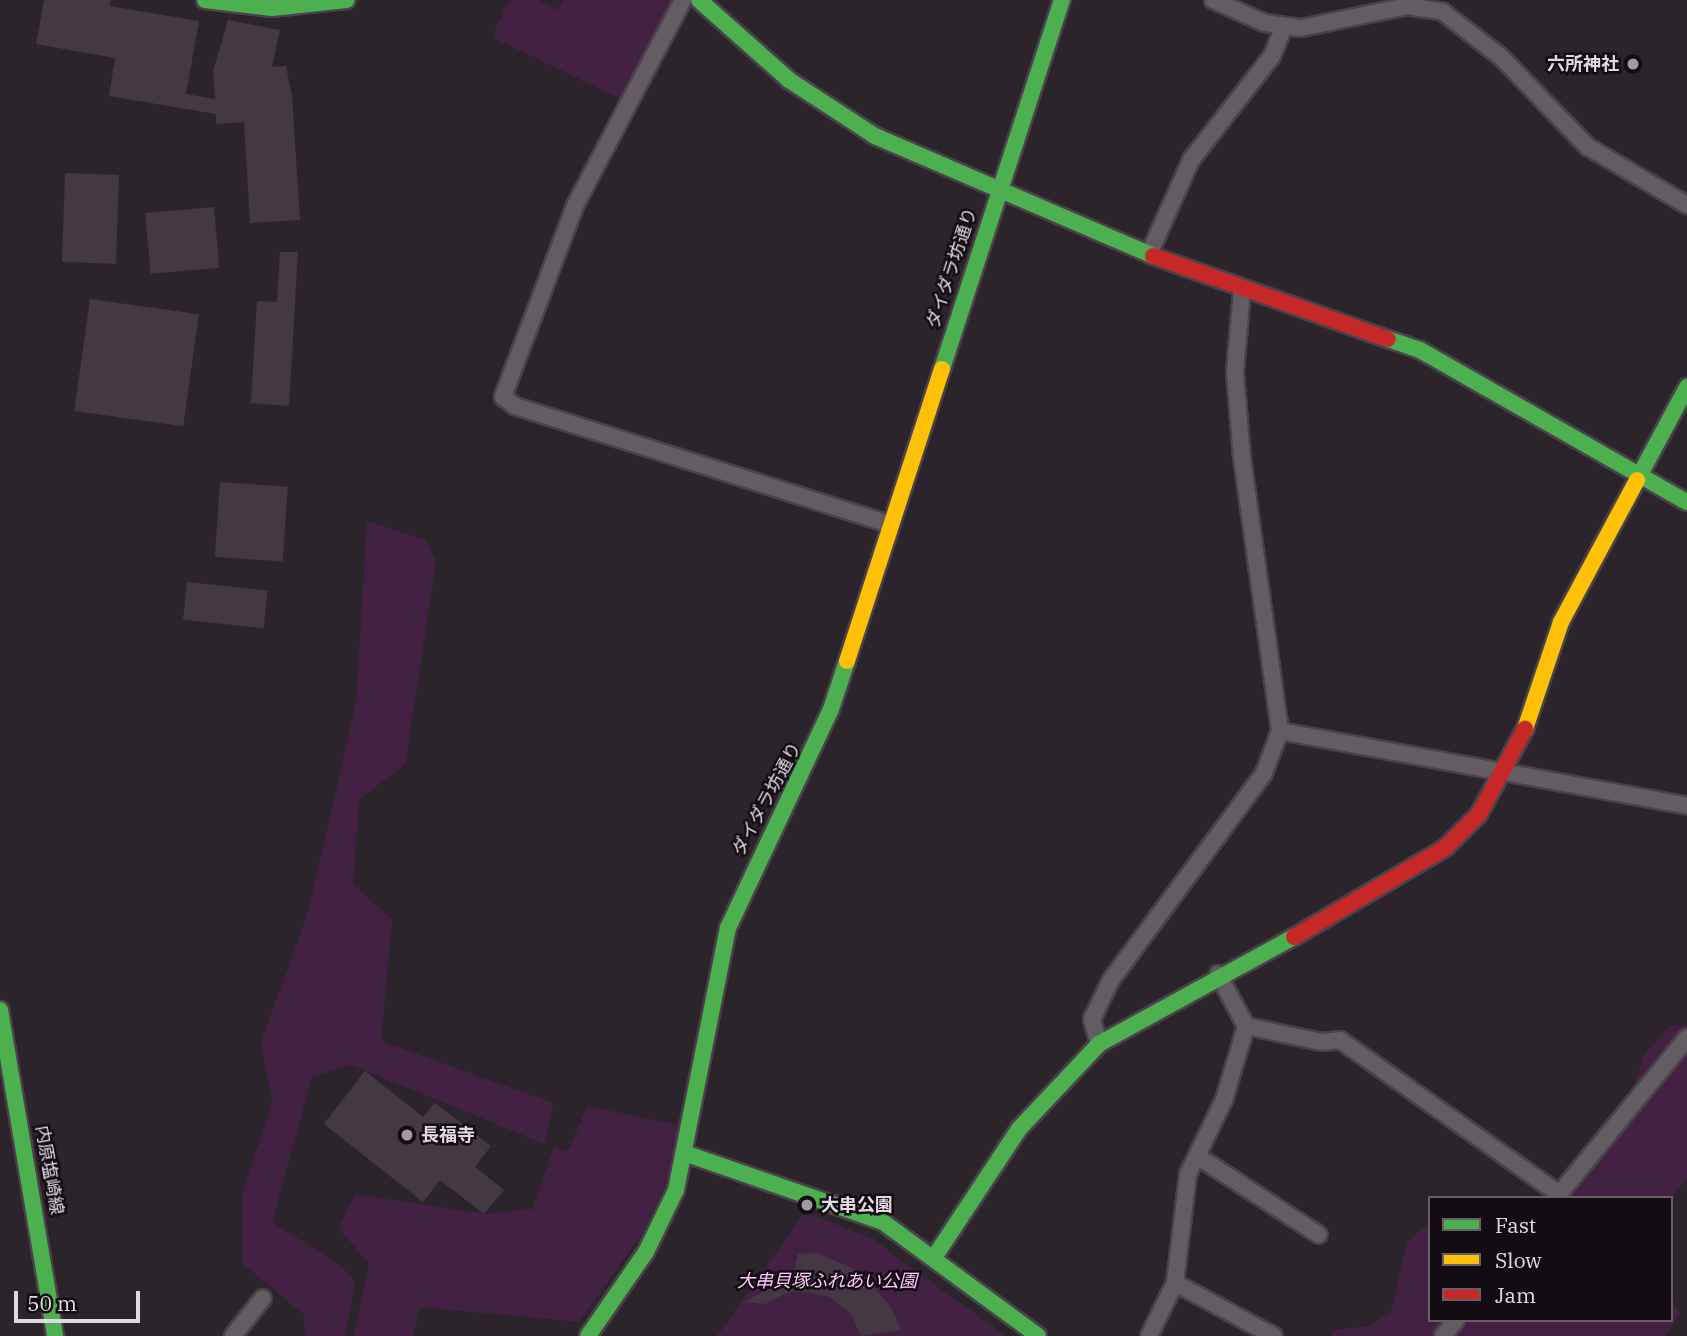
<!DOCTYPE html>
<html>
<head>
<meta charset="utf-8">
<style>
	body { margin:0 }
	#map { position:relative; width:1687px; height:1336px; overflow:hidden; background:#2c242b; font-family:"IBM Plex Serif","Noto Sans JP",serif }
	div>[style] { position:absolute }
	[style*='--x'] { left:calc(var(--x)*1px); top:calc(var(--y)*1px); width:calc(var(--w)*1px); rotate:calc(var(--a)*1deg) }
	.green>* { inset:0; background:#432142 }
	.building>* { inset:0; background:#443843; transform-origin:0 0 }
	.roads { filter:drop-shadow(2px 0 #494249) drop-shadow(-2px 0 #494249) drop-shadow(0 2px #494249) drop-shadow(0 -2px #494249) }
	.street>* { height:16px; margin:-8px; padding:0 8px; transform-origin:8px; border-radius:8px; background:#635c62 }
	.fast>* { height:16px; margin:-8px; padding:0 8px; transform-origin:8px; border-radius:8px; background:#4caf50 }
	.slow>* { height:16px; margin:-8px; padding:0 8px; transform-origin:8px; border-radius:8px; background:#ffc107 }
	.jam>* { height:16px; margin:-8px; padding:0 8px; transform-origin:8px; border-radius:8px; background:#c62828 }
	.dots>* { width:19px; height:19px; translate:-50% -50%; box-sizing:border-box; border:4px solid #130d13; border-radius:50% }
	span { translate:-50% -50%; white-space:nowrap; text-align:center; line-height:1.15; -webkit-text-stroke:5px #130d13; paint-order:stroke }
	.poi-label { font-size:18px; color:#e2d8e1; font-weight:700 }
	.right { translate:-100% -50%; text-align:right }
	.left { translate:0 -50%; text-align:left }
	.street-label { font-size:18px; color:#e2d8e1 }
	.park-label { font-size:18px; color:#fdc7fa; font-style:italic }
	.legend { position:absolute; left:1428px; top:1196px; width:245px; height:126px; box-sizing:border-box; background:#130d13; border:2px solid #665e65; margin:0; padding:9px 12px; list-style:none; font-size:21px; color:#e2d8e1 }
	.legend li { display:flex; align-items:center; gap:14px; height:35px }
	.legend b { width:35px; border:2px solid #665e65 }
	.scale { position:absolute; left:14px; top:1291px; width:126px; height:32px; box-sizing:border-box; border:4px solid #e2d8e1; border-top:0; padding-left:9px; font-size:21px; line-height:24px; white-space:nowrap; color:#e2d8e1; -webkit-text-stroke:5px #130d13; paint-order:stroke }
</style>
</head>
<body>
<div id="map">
	<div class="green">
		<div style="clip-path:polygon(509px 0,538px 0,558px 10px,564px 0,672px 0,675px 9px,625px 101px,492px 37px)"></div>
		<div style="clip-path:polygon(367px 521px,425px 540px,436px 562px,405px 765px,359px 799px,353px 884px,392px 919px,381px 1041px,553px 1103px,545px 1144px,352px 1065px,312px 1077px,272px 1222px,338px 1264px,355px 1282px,345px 1336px,305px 1336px,304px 1315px,242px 1263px,243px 1189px,272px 1103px,261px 1042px,308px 913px,356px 703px)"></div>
		<div style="clip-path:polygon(1687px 1025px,1687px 1179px,1671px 1198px,1567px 1198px,1612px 1141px,1646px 1052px,1670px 1026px)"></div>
		<div style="clip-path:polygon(587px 1106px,680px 1125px,667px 1180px,644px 1231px,579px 1322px,420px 1307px,413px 1336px,354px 1336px,369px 1264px,339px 1228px,355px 1194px,484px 1214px,532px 1209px,554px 1148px,568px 1152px)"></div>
		<div style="clip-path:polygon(805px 1212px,872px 1239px,1006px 1336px,717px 1336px)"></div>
		<div style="clip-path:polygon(1430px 1223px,1430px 1320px,1671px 1320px,1671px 1297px,1680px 1314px,1665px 1336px,1332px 1336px,1333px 1330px,1368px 1326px,1391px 1313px,1407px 1241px)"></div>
	</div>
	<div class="building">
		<div style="clip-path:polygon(44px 0,111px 0,110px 6px,199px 21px,186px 94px,215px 99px,213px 71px,228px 20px,280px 30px,272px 67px,286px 66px,292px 96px,300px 220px,250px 223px,244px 122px,216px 124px,216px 114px,109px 96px,115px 58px,36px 44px)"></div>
		<div style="left:65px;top:173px;width:54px;height:89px;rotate:2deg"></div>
		<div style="left:214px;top:207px;width:61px;height:69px;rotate:85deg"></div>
		<div style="clip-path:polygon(280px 252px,298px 252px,289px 406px,251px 403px,257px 301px,277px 302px)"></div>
		<div style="left:90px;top:299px;width:110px;height:113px;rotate:8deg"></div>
		<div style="left:220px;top:482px;width:68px;height:75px;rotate:4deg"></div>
		<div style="left:187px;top:582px;width:81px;height:38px;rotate:6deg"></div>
		<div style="clip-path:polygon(365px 1071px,423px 1117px,435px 1103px,491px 1146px,475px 1167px,504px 1190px,484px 1214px,440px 1180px,423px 1202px,324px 1124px)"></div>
		<div style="clip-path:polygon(817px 1253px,861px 1272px,891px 1307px,901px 1330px,861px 1336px,851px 1314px,830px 1297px,809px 1292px,789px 1292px,765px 1304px,745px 1302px,793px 1275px,798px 1254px)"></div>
	</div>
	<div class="roads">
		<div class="street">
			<div style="--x:683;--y:0;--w:233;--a:117.7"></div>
			<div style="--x:575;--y:206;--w:204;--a:110.7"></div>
			<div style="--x:503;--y:397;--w:15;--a:37"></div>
			<div style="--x:515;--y:406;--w:393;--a:17.5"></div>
			<div style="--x:1213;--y:0;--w:57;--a:23.9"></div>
			<div style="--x:1265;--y:23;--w:36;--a:8"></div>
			<div style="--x:1301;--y:28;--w:108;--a:-11.7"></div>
			<div style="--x:1407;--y:6;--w:36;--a:9"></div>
			<div style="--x:1443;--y:12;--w:73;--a:37.8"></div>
			<div style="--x:1501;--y:57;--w:125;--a:46"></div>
			<div style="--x:1588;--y:147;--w:115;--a:30.4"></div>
			<div style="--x:1149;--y:254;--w:103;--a:-65.9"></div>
			<div style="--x:1191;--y:160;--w:132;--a:-52.1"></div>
			<div style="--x:1272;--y:56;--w:31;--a:-68"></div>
			<div style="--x:1280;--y:731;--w:414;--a:10.4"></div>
			<div style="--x:1246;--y:1026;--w:78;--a:11.9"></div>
			<div style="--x:1322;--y:1042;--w:18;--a:-6"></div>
			<div style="--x:1340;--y:1040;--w:268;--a:35.1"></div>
			<div style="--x:1099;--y:1044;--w:26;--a:-106"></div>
			<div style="--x:1092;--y:1019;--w:43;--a:-64"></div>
			<div style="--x:1111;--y:980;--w:257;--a:-53.5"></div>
			<div style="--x:1264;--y:773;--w:45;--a:-69.1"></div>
			<div style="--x:1280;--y:731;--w:276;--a:-97.9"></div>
			<div style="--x:1242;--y:458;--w:86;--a:-94.7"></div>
			<div style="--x:1235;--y:372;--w:82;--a:-85.1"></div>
			<div style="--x:1197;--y:1156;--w:145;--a:32.9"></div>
			<div style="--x:1556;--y:1198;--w:207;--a:-50.7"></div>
			<div style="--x:1175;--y:1283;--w:112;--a:28.2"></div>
			<div style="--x:233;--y:1336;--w:48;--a:-51.7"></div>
			<div style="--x:1149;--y:1336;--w:59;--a:-63.9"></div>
			<div style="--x:1175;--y:1283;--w:110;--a:-83.2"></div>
			<div style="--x:1188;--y:1174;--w:82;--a:-64.1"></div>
			<div style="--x:1224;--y:1100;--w:77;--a:-73.4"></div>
			<div style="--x:1246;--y:1026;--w:59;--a:-118.3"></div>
			<div style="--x:1443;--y:1336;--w:21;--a:-51"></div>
		</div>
		<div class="fast">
			<div style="--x:205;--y:0;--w:67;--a:6.8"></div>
			<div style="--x:272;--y:8;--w:75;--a:-6.1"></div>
			<div style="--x:699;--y:0;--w:120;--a:41.6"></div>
			<div style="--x:789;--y:80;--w:103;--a:33.1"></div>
			<div style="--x:875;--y:136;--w:303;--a:23.3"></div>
			<div style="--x:1388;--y:339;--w:34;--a:19"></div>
			<div style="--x:1420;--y:350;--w:307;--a:29.7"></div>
			<div style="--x:942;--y:369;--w:388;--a:-72"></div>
			<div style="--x:1637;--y:480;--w:106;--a:-61.7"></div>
			<div style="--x:0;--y:1010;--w:331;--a:80.4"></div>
			<div style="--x:684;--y:1153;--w:211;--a:19.1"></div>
			<div style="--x:883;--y:1222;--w:192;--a:36.3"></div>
			<div style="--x:935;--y:1256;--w:152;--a:-56.5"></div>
			<div style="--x:1019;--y:1129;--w:117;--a:-46.7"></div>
			<div style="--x:1099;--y:1044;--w:222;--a:-28.8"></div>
			<div style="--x:588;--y:1336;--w:102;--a:-55.4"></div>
			<div style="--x:646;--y:1252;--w:69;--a:-64.2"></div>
			<div style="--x:676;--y:1190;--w:267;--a:-78.8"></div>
			<div style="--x:728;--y:928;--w:242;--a:-64.8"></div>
			<div style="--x:831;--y:709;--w:51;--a:-71.6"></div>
		</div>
		<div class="slow">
			<div style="--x:847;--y:661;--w:307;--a:-72"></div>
			<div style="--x:1525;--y:729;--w:113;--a:-71.4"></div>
			<div style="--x:1561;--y:622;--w:161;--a:-61.8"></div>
		</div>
		<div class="jam">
			<div style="--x:1153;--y:256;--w:249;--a:19.5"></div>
			<div style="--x:1294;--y:937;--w:175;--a:-30.5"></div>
			<div style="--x:1445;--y:848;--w:48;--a:-45"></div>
			<div style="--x:1479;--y:814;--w:97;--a:-61.6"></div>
		</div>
	</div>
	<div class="dots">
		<div style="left:1633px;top:64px;background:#a299a1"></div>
		<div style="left:407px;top:1135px;background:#a299a1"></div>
		<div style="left:807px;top:1205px;background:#a299a1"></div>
	</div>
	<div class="poi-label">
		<span class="right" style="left:1619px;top:64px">六所神社</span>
		<span class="left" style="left:421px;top:1135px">長福寺</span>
		<span class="left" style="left:821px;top:1205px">大串公園</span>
	</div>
	<div class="street-label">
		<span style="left:952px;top:268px;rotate:-72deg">ダイダラ坊通り</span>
		<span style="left:767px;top:799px;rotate:-62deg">ダイダラ坊通り</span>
		<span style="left:49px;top:1170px;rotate:80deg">内原塩崎線</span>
	</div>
	<div class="park-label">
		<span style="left:827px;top:1281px">大串貝塚ふれあい公園</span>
	</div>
	<ul class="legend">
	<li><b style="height:9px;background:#4caf50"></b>Fast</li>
	<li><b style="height:9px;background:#ffc107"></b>Slow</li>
	<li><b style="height:9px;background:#c62828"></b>Jam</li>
	</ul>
	<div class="scale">50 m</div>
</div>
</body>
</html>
